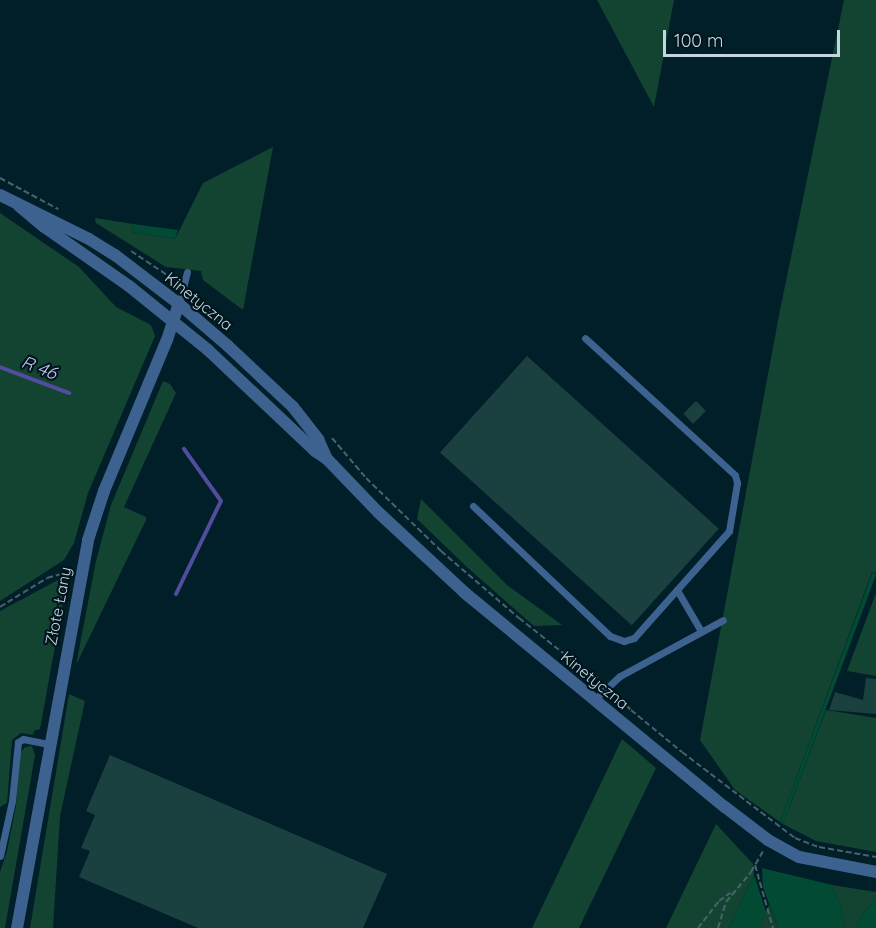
<!DOCTYPE html>
<html>
<head>
<meta charset="utf-8">
<style>
	body { margin:0 }
	#map { position:relative; width:876px; height:928px; overflow:hidden; background:#001f29; font-family:Quicksand,sans-serif }
	div>[style] { position:absolute }
	[style*='--x'] { left:calc(var(--x)*1px); top:calc(var(--y)*1px); width:calc(var(--w)*1px); rotate:calc(var(--a)*1deg) }
	.green>* { inset:0; background:#134432 }
	.forest>* { inset:0; background:#024a33 }
	.stream>* { height:4px; margin:-2px; padding:0 2px; transform-origin:2px; border-radius:2px; background:#514c9c }
	.building>* { inset:0; background:#1b4040; transform-origin:0 0 }
	.path>* { height:2px; margin-top:-1px; transform-origin:0; background:repeating-linear-gradient(90deg,#48626b 0 6px,transparent 0 9px) }
	.service>* { height:7px; margin:-3.5px; padding:0 3.5px; transform-origin:3.5px; border-radius:3.5px; background:#3d628f }
	.minor>* { height:12px; margin:-6px; padding:0 6px; transform-origin:6px; border-radius:6px; background:#3d628f }
	span { translate:-50% -50%; white-space:nowrap; text-align:center; line-height:1.15; -webkit-text-stroke:4.5px #00151d; paint-order:stroke }
	.street-label { font-size:16px; color:#c4d6dd }
	.water-label { font-size:18px; color:#c4c7f3; font-style:italic }
	.scale { position:absolute; left:663px; top:30px; width:177px; height:27px; box-sizing:border-box; border:3px solid #c4d6dd; border-top:0; padding-left:8px; font-size:18px; line-height:21px; white-space:nowrap; color:#c4d6dd; -webkit-text-stroke:4px #00151d; paint-order:stroke }
</style>
</head>
<body>
<div id="map">
	<div class="green">
		<div style="clip-path:polygon(597px 0,674px 0,654px 107px)"></div>
		<div style="clip-path:polygon(844px 0,876px 0,876px 573px,872px 572px,780px 822px,735px 790px,700px 740px,779px 315px)"></div>
		<div style="clip-path:polygon(273px 147px,243px 310px,203px 280px,201px 271px,166px 267px,96px 223px,95px 218px,133px 224px,132px 232px,175px 239px,203px 183px)"></div>
		<div style="clip-path:polygon(0 213px,79px 267px,116px 307px,151px 325px,155px 336px,88px 493px,74px 543px,64px 560px,0 601px)"></div>
		<div style="clip-path:polygon(163px 381px,170px 384px,176px 393px,124px 507px,146px 517px,146px 520px,76px 665px,96px 561px,111px 505px)"></div>
		<div style="clip-path:polygon(421px 499px,507px 585px,562px 625px,534px 626px,468px 568px,417px 519px)"></div>
		<div style="clip-path:polygon(58px 580px,67px 580px,40px 729px,34px 731px,33px 735px,21px 733px,12px 740px,7px 803px,0 807px,0 611px)"></div>
		<div style="clip-path:polygon(876px 593px,876px 676px,847px 671px)"></div>
		<div style="clip-path:polygon(69px 694px,85px 701px,60px 816px,53px 928px,30px 928px)"></div>
		<div style="clip-path:polygon(826px 710px,876px 718px,876px 852px,816px 841px,783px 824px)"></div>
		<div style="clip-path:polygon(622px 739px,656px 768px,579px 928px,532px 928px)"></div>
		<div style="clip-path:polygon(32px 746px,35px 755px,5px 928px,0 928px,0 872px,7px 851px,16px 806px,20px 753px,25px 747px)"></div>
		<div style="clip-path:polygon(716px 824px,753px 864px,754px 875px,729px 928px,666px 928px)"></div>
		<div style="clip-path:polygon(832px 885px,876px 892px,876px 897px,858px 921px,857px 928px,845px 928px,840px 905px)"></div>
		<div style="clip-path:polygon(769px 905px,778px 928px,758px 928px)"></div>
	</div>
	<div class="forest">
		<div style="clip-path:polygon(133px 224px,178px 230px,175px 239px,132px 232px)"></div>
		<div style="clip-path:polygon(873px 571px,876px 575px,783px 824px,780px 822px)"></div>
		<div style="clip-path:polygon(762px 868px,832px 885px,840px 905px,845px 928px,778px 928px,763px 887px)"></div>
		<div style="clip-path:polygon(754px 875px,766px 912px,758px 928px,729px 928px)"></div>
		<div style="clip-path:polygon(876px 897px,876px 928px,857px 928px,858px 921px)"></div>
	</div>
	<div class="stream">
		<div style="--x:0;--y:367;--w:74;--a:20.6"></div>
		<div style="--x:176;--y:594;--w:103;--a:-64.2"></div>
		<div style="--x:221;--y:501;--w:64;--a:-125.4"></div>
	</div>
	<div class="building">
		<div style="left:527px;top:356px;width:258px;height:130px;rotate:42deg"></div>
		<div style="left:696px;top:401px;width:14px;height:18px;rotate:45deg"></div>
		<div style="clip-path:polygon(866px 678px,876px 679px,876px 714px,829px 710px,835px 692px,863px 700px)"></div>
		<div style="clip-path:polygon(110px 755px,387px 874px,363px 928px,198px 928px,79px 877px,90px 851px,81px 848px,95px 815px,86px 811px)"></div>
	</div>
	<div class="path">
		<div style="--x:0;--y:178;--w:66;--a:28.1"></div>
		<div style="--x:131;--y:251;--w:54;--a:33.7"></div>
		<div style="--x:190;--y:292;--w:45;--a:45"></div>
		<div style="--x:332;--y:438;--w:52;--a:49.6"></div>
		<div style="--x:366;--y:478;--w:105;--a:44.2"></div>
		<div style="--x:441;--y:551;--w:103;--a:40.7"></div>
		<div style="--x:519;--y:618;--w:75;--a:38.5"></div>
		<div style="--x:578;--y:665;--w:27;--a:33"></div>
		<div style="--x:0;--y:607;--w:55;--a:-31.7"></div>
		<div style="--x:47;--y:578;--w:15;--a:-16"></div>
		<div style="--x:61;--y:574;--w:8;--a:7"></div>
		<div style="--x:614;--y:692;--w:25;--a:47"></div>
		<div style="--x:631;--y:710;--w:66;--a:39.5"></div>
		<div style="--x:682;--y:752;--w:142;--a:37.3"></div>
		<div style="--x:795;--y:838;--w:26;--a:21"></div>
		<div style="--x:819;--y:847;--w:58;--a:10"></div>
		<div style="--x:755;--y:865;--w:66;--a:74.1"></div>
		<div style="--x:698;--y:928;--w:34;--a:-52"></div>
		<div style="--x:719;--y:901;--w:14;--a:-36"></div>
		<div style="--x:718;--y:928;--w:27;--a:-73"></div>
		<div style="--x:726;--y:902;--w:39;--a:-50"></div>
		<div style="--x:751;--y:872;--w:24;--a:-60"></div>
	</div>
	<div class="service">
		<div style="--x:179;--y:304;--w:33;--a:-76"></div>
		<div style="--x:473;--y:506;--w:189;--a:43.5"></div>
		<div style="--x:610;--y:636;--w:15;--a:20"></div>
		<div style="--x:624;--y:641;--w:10;--a:-17"></div>
		<div style="--x:634;--y:638;--w:143;--a:-48.4"></div>
		<div style="--x:729;--y:531;--w:49;--a:-80.5"></div>
		<div style="--x:737;--y:483;--w:8;--a:-104"></div>
		<div style="--x:735;--y:475;--w:203;--a:-137.6"></div>
		<div style="--x:677;--y:590;--w:48;--a:59.7"></div>
		<div style="--x:594;--y:700;--w:35;--a:-43"></div>
		<div style="--x:620;--y:676;--w:117;--a:-28.5"></div>
		<div style="--x:0;--y:856;--w:56;--a:-77.7"></div>
		<div style="--x:12;--y:801;--w:59;--a:-84.2"></div>
		<div style="--x:18;--y:742;--w:6;--a:-31"></div>
		<div style="--x:23;--y:739;--w:26;--a:11"></div>
	</div>
	<div class="minor">
		<div style="--x:0;--y:195;--w:99;--a:26.3"></div>
		<div style="--x:89;--y:239;--w:31;--a:32"></div>
		<div style="--x:115;--y:255;--w:81;--a:37.4"></div>
		<div style="--x:179;--y:304;--w:65;--a:40.6"></div>
		<div style="--x:228;--y:346;--w:89;--a:43.2"></div>
		<div style="--x:293;--y:407;--w:41;--a:52"></div>
		<div style="--x:318;--y:439;--w:22;--a:66"></div>
		<div style="--x:19;--y:206;--w:31;--a:40"></div>
		<div style="--x:43;--y:226;--w:105;--a:34.9"></div>
		<div style="--x:129;--y:286;--w:102;--a:39"></div>
		<div style="--x:208;--y:350;--w:147;--a:43.3"></div>
		<div style="--x:315;--y:451;--w:14;--a:34"></div>
		<div style="--x:327;--y:459;--w:75;--a:46.1"></div>
		<div style="--x:379;--y:513;--w:117;--a:42.9"></div>
		<div style="--x:465;--y:593;--w:337;--a:39.5"></div>
		<div style="--x:725;--y:807;--w:54;--a:37.5"></div>
		<div style="--x:768;--y:840;--w:35;--a:29"></div>
		<div style="--x:799;--y:857;--w:78;--a:11"></div>
		<div style="--x:17;--y:928;--w:394;--a:-79.6"></div>
		<div style="--x:88;--y:540;--w:52;--a:-71.9"></div>
		<div style="--x:104;--y:491;--w:164;--a:-67.4"></div>
		<div style="--x:167;--y:340;--w:38;--a:-72"></div>
	</div>
	<div class="street-label">
		<span style="left:199px;top:301px;rotate:39deg">Kinetyczna</span>
		<span style="left:58px;top:606px;rotate:-79deg">Złote Łany</span>
		<span style="left:595px;top:680px;rotate:39deg">Kinetyczna</span>
	</div>
	<div class="water-label">
		<span style="left:39px;top:368px;rotate:21deg">R 46</span>
	</div>
	<div class="scale">100 m</div>
</div>
</body>
</html>
